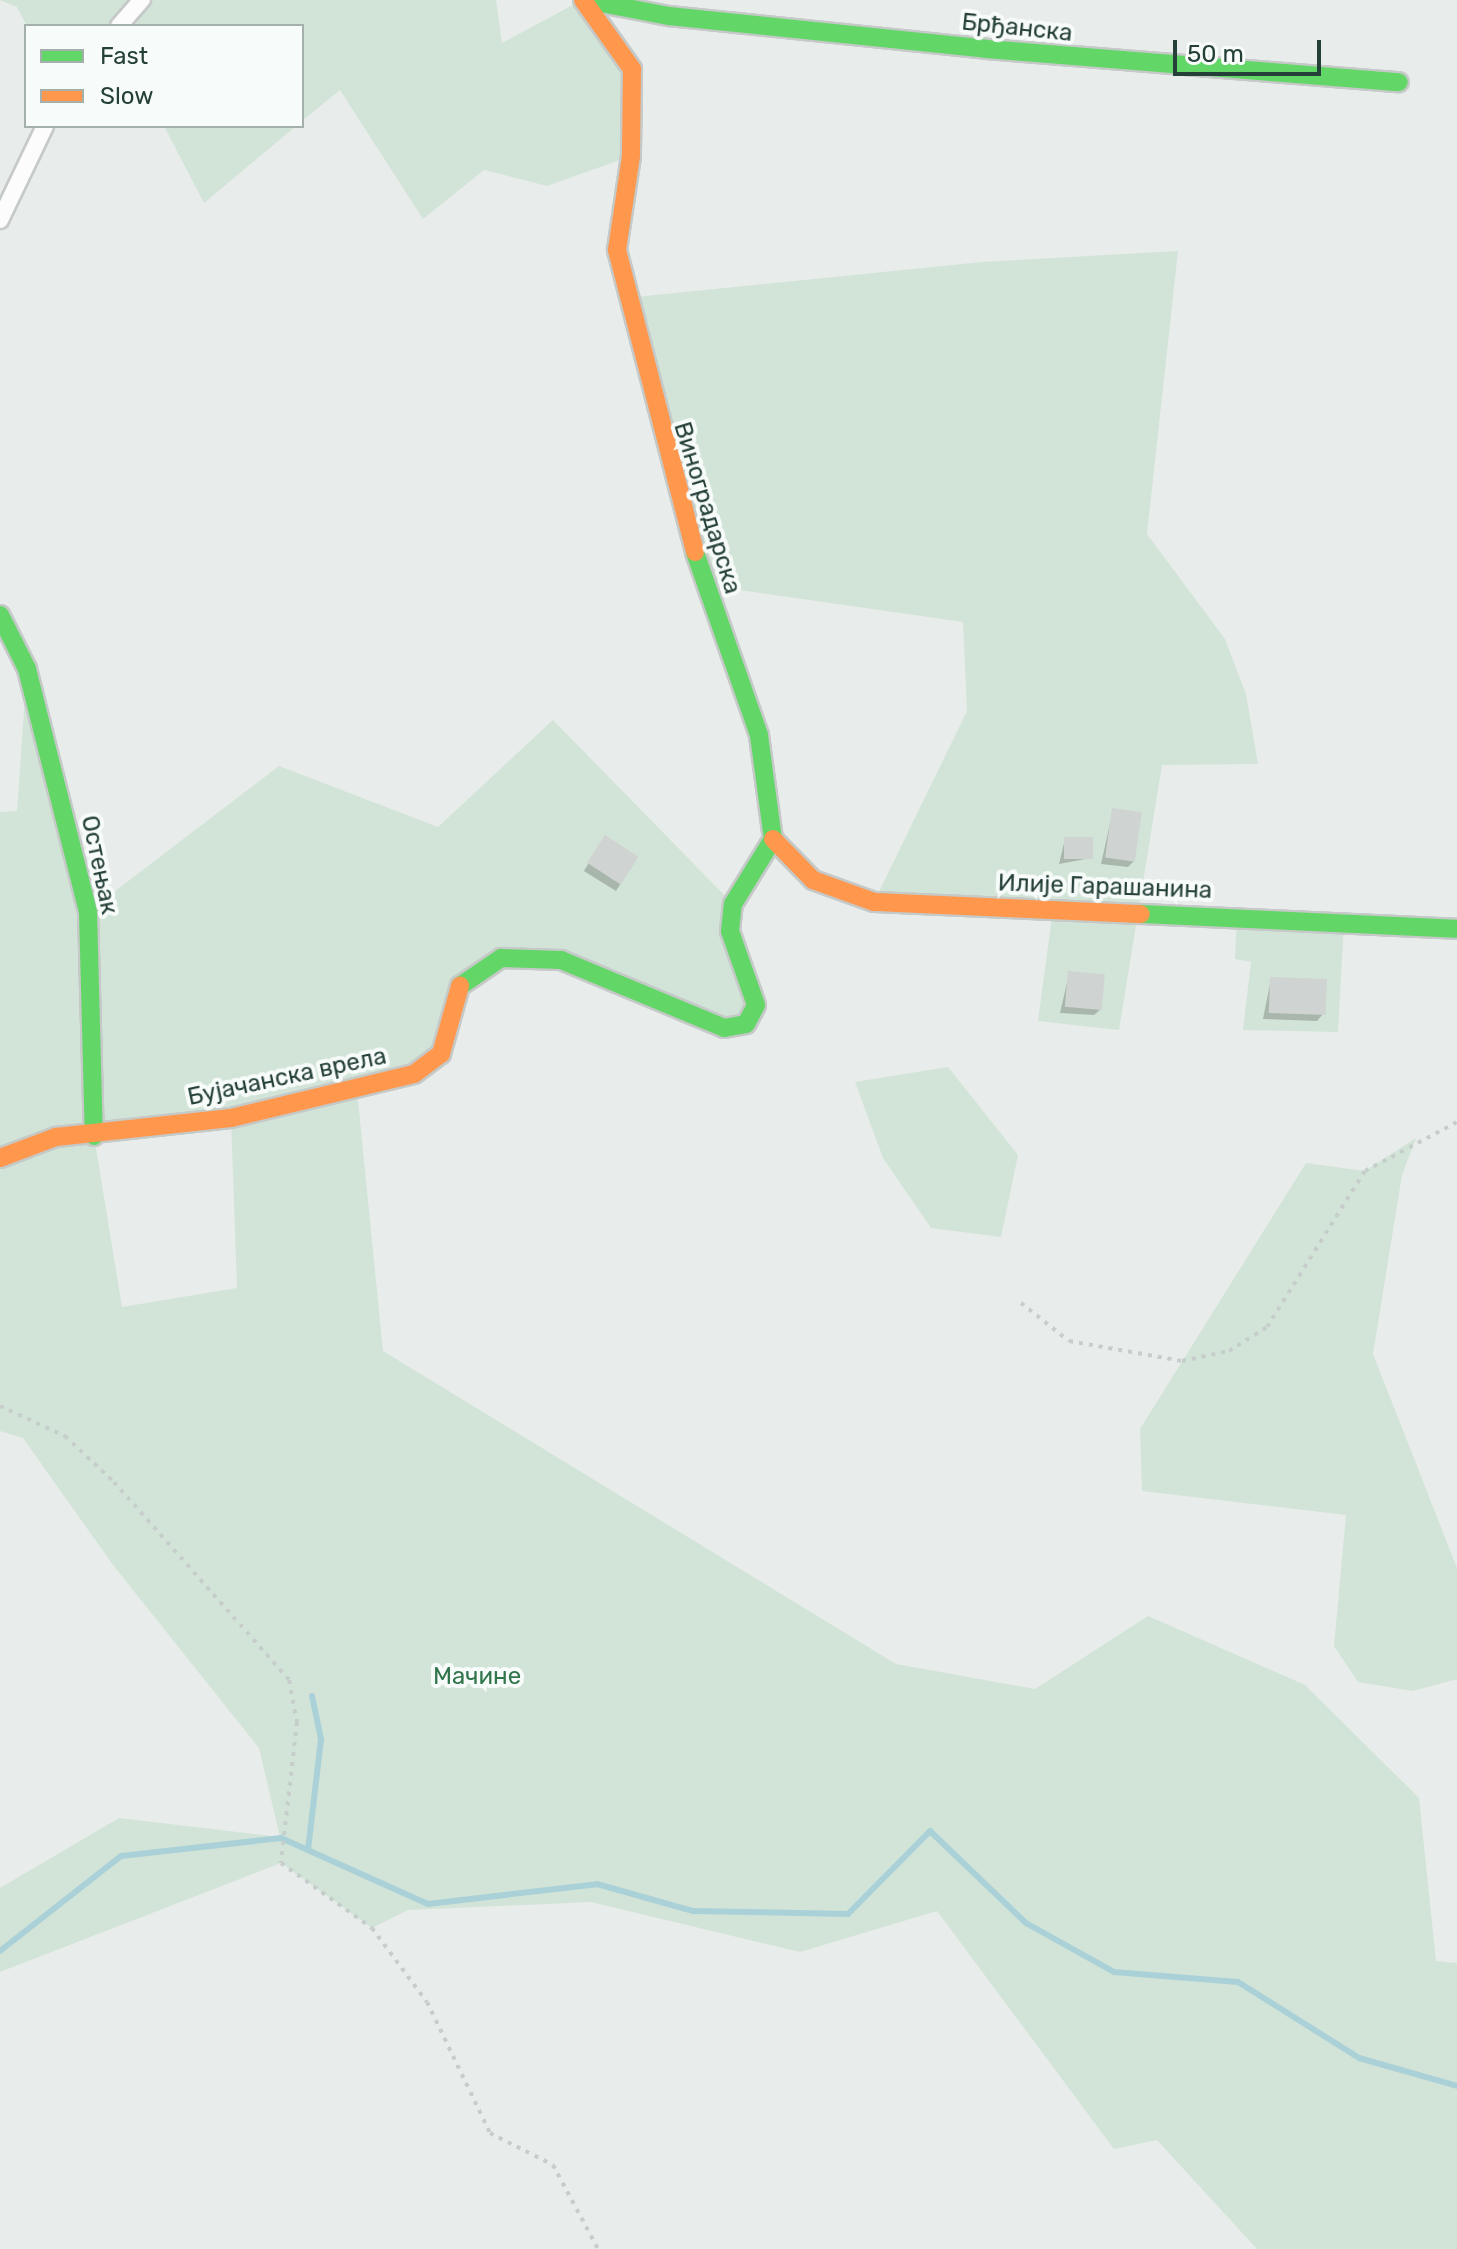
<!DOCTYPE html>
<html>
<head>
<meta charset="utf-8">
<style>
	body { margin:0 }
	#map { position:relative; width:1457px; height:2249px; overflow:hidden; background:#e8ecea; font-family:Rubik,sans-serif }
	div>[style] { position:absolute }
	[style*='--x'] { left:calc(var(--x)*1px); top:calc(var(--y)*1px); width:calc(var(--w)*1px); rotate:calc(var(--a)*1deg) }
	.green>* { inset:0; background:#d2e4d8 }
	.shadow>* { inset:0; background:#0003; transform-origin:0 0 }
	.stream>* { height:6px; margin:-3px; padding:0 3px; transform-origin:3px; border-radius:3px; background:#abd1d8 }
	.building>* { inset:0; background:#cfd3d2; transform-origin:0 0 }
	.path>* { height:4px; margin-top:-2px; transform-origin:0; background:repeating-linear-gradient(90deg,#c6cecc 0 4px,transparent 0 10px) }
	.roads { filter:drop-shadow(2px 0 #c5c9c7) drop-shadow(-2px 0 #c5c9c7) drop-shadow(0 2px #c5c9c7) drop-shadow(0 -2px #c5c9c7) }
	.street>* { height:16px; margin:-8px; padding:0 8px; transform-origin:8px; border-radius:8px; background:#fcfcfc }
	.fast>* { height:18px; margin:-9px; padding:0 9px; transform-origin:9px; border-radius:9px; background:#63d668 }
	.slow>* { height:18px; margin:-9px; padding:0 9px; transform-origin:9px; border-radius:9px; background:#ff974d }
	span { translate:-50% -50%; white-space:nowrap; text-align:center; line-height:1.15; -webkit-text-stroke:8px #f7fbf9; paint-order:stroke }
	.street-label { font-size:24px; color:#254039 }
	.park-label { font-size:24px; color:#31754d }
	.legend { position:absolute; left:24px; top:24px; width:280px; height:104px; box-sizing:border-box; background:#f7fbf9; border:2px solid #a3b0ac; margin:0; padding:10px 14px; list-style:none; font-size:24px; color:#254039 }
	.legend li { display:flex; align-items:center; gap:16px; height:40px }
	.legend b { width:40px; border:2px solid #a3b0ac }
	.scale { position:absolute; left:1173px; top:40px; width:148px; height:36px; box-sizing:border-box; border:4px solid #254039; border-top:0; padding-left:10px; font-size:24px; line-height:28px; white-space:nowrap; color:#254039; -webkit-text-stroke:6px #f7fbf9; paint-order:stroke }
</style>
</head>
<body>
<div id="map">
	<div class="green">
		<div style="clip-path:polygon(0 0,127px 0,135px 8px,142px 0,496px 0,502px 43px,582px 0,632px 69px,631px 156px,547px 186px,484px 170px,423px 219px,340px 90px,302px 121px,302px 26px,27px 26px,17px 7px)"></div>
		<div style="clip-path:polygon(164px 126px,296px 126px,204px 203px)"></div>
		<div style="clip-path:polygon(1178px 251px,1147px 534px,1225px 639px,1246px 694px,1258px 764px,1162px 765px,1119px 1030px,1038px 1021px,1053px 909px,874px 902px,967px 711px,963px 622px,704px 585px,626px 298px,982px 262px)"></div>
		<div style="clip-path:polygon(evenodd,27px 669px,89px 911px,279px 766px,438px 827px,553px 720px,733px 904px,756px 1005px,746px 1024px,561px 960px,501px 958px,463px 978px,441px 1054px,357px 1090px,383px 1351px,896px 1664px,1035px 1689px,1148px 1616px,1305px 1685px,1419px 1798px,1436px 1961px,1457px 1963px,1457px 2249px,1257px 2249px,1157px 2140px,1114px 2149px,937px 1911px,800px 1952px,591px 1902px,408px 1910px,372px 1928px,281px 1863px,0 1972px,0 1888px,119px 1818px,280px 1837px,259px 1748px,113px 1565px,23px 1438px,0 1431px,0 812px,17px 811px,27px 669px,231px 1119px,237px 1288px,122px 1307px,94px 1136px,231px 1119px)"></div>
		<div style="clip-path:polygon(1237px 916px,1344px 922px,1338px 1032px,1243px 1030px,1251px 962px,1235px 959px)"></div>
		<div style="clip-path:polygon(948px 1067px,1018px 1155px,1001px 1237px,931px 1228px,883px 1158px,855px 1082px)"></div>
		<div style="clip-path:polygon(1416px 1138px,1402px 1175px,1373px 1354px,1457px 1568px,1457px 1679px,1413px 1691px,1358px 1682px,1334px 1646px,1346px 1515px,1142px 1491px,1140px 1429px,1306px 1163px,1365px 1171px)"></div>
	</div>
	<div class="shadow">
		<div style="clip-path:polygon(1113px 810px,1135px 860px,1128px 867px,1101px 864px)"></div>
		<div style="left:605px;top:837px;width:38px;height:40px;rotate:32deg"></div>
		<div style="clip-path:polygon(1065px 839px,1091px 858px,1059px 864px)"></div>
		<div style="clip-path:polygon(1069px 974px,1101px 1009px,1094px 1015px,1060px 1013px)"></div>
		<div style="clip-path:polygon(1271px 979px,1323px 1014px,1317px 1021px,1263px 1019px)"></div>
	</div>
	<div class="stream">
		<div style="--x:308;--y:1850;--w:112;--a:-83.3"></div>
		<div style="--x:321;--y:1739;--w:44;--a:-101.8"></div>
		<div style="--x:0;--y:1951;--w:154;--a:-38.1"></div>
		<div style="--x:121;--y:1856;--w:161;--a:-6.4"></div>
		<div style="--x:281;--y:1838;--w:161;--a:24.2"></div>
		<div style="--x:428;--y:1904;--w:170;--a:-6.7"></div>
		<div style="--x:597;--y:1884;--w:100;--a:15.7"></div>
		<div style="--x:693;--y:1911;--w:155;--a:1.1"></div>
		<div style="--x:848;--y:1914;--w:117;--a:-45.3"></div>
		<div style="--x:930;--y:1831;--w:133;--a:43.8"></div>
		<div style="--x:1026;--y:1923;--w:101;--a:29.1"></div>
		<div style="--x:1114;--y:1972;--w:124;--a:4.6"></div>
		<div style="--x:1238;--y:1982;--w:143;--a:32.1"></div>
		<div style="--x:1359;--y:2058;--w:102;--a:15.9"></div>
	</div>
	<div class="building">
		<div style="left:1112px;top:808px;width:30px;height:50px;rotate:8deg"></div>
		<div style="left:605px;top:835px;width:40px;height:33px;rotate:33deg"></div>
		<div style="left:1064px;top:837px;width:29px;height:22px"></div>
		<div style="left:1068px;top:971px;width:37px;height:36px;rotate:5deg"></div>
		<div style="left:1270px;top:977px;width:57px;height:36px;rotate:2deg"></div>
	</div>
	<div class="path">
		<div style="--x:1021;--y:1303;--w:61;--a:38.4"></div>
		<div style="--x:1069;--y:1341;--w:115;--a:10"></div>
		<div style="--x:1182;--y:1361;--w:48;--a:-12"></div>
		<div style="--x:1229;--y:1351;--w:45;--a:-32.3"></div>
		<div style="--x:1267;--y:1327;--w:184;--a:-57.9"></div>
		<div style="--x:1365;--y:1171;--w:104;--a:-28"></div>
		<div style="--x:0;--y:1406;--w:72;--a:24.8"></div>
		<div style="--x:65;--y:1436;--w:67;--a:43.2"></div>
		<div style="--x:114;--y:1482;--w:264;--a:48.5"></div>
		<div style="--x:289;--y:1680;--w:43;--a:79.2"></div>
		<div style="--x:297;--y:1722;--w:142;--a:96.5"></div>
		<div style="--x:281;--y:1863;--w:112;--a:35.5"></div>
		<div style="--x:372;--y:1928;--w:92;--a:53.4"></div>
		<div style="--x:427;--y:2002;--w:145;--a:64.3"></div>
		<div style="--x:490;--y:2133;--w:71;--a:26.9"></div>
		<div style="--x:553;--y:2165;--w:95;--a:61.8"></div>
	</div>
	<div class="roads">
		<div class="street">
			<div style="--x:119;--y:26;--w:35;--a:-49"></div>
			<div style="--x:0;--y:220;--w:104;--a:-64.4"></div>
		</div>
		<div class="fast">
			<div style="--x:585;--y:0;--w:86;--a:10.8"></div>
			<div style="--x:669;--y:16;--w:319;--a:5.9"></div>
			<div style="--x:986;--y:49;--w:414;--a:4.6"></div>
			<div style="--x:0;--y:615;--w:60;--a:63.4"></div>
			<div style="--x:27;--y:669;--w:251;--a:75.9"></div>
			<div style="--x:88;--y:912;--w:224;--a:88.5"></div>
			<div style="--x:1141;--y:914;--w:316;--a:2.7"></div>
			<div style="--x:460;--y:986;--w:50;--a:-34.3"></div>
			<div style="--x:501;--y:958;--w:60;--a:1.9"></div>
			<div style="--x:561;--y:960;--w:177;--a:22.6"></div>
			<div style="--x:724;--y:1028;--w:22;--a:-10"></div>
			<div style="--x:746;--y:1024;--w:21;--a:-62"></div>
			<div style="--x:756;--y:1005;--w:78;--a:-109.4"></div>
			<div style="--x:730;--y:931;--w:27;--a:-84"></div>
			<div style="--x:733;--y:904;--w:76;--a:-58.4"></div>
			<div style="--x:773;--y:839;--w:105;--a:-97.7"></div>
			<div style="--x:759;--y:735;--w:194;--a:-109.3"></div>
		</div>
		<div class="slow">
			<div style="--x:583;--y:0;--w:85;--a:54.6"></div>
			<div style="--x:632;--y:69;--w:87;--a:90.7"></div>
			<div style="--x:631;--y:156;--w:95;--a:98.5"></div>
			<div style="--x:617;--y:250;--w:312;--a:75.5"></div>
			<div style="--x:773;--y:839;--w:57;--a:45.7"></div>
			<div style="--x:813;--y:880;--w:65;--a:19.8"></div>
			<div style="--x:874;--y:902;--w:267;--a:2.6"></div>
			<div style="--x:0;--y:1158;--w:60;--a:-20.6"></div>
			<div style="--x:56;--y:1137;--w:176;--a:-6.2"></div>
			<div style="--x:231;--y:1118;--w:188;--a:-13.5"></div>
			<div style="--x:414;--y:1074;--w:34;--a:-37"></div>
			<div style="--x:441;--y:1054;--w:71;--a:-74.4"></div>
		</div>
	</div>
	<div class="street-label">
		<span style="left:1017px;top:28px;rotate:6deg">Брђанска</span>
		<span style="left:707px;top:508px;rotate:73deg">Виноградарска</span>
		<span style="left:99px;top:865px;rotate:78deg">Остењак</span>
		<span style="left:1105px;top:887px;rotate:2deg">Илије Гарашанина</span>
		<span style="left:287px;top:1077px;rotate:-12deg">Бујачанска врела</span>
	</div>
	<div class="park-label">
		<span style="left:477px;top:1677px">Мачине</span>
	</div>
	<ul class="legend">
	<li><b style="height:10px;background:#63d668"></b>Fast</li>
	<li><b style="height:10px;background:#ff974d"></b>Slow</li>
	</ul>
	<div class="scale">50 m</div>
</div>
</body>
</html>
